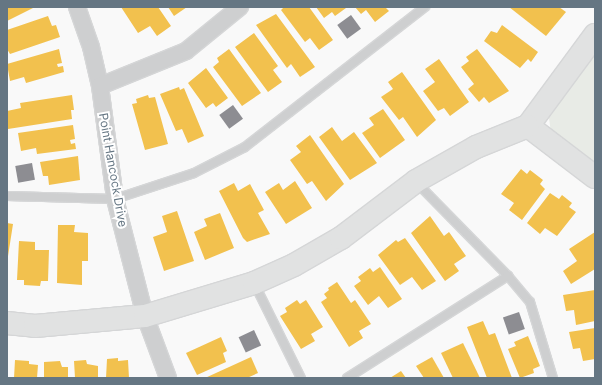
<!DOCTYPE html>
<html>
<head>
<meta charset="utf-8">
<style>
	body { margin:0 }
	#map { position:relative; width:602px; height:385px; overflow:hidden; background:#f9f9f9; font-family:Inter,sans-serif }
	div>[style] { position:absolute }
	[style*='--x'] { left:calc(var(--x)*1px); top:calc(var(--y)*1px); width:calc(var(--w)*1px); rotate:calc(var(--a)*1deg) }
	.green>* { inset:0; background:#e8ebe6 }
	.homes>* { inset:0; background:#f2c14e }
	.industry>* { inset:0; background:#8d8d92; transform-origin:0 0 }
	.roads { filter:drop-shadow(1px 0 #d5d6d7) drop-shadow(-1px 0 #d5d6d7) drop-shadow(0 1px #d5d6d7) drop-shadow(0 -1px #d5d6d7) }
	.lane>* { height:8px; margin:-4px; padding:0 4px; transform-origin:4px; border-radius:4px; background:#cecfd0 }
	.street>* { height:16px; margin:-8px; padding:0 8px; transform-origin:8px; border-radius:8px; background:#cecfd0 }
	.secondary>* { height:22px; margin:-11px; padding:0 11px; transform-origin:11px; border-radius:11px; background:#e1e2e2 }
	span { translate:-50% -50%; white-space:nowrap; text-align:center; line-height:1.15; -webkit-text-stroke:4px #fff; paint-order:stroke }
	.street-label { font-size:12px; color:#657683 }
	.frame { position:absolute; inset:0; border:8px solid #657683; pointer-events:none }
</style>
</head>
<body>
<div id="map">
	<div class="green">
		<div style="clip-path:polygon(595px 51px,595px 169px,551px 133px,549px 118px,550px 113px)"></div>
	</div>
	<div class="homes">
		<div style="clip-path:polygon(7px 7px,35px 7px,7px 21px)"></div>
		<div style="clip-path:polygon(121px 7px,158px 7px,171px 26px,157px 36px,150px 26px,138px 33px)"></div>
		<div style="clip-path:polygon(168px 7px,187px 7px,174px 16px)"></div>
		<div style="clip-path:polygon(284px 7px,309px 7px,333px 40px,319px 50px,310px 38px,305px 42px,281px 10px)"></div>
		<div style="clip-path:polygon(316px 7px,345px 7px,346px 8px,335px 16px,332px 12px,324px 18px)"></div>
		<div style="clip-path:polygon(355px 7px,385px 7px,389px 11px,375px 22px,366px 10px,361px 14px)"></div>
		<div style="clip-path:polygon(509px 7px,559px 7px,566px 12px,546px 36px)"></div>
		<div style="clip-path:polygon(276px 14px,315px 67px,300px 77px,291px 64px,287px 68px,256px 25px)"></div>
		<div style="clip-path:polygon(48px 16px,52px 26px,56px 25px,60px 37px,10px 54px,7px 49px,7px 30px)"></div>
		<div style="clip-path:polygon(502px 25px,538px 52px,531px 62px,528px 59px,520px 68px,484px 41px,491px 31px,497px 33px)"></div>
		<div style="clip-path:polygon(254px 33px,278px 66px,273px 70px,282px 82px,268px 92px,235px 47px)"></div>
		<div style="clip-path:polygon(59px 49px,62px 63px,57px 64px,58px 67px,63px 66px,64px 72px,26px 83px,24px 77px,10px 81px,7px 64px)"></div>
		<div style="clip-path:polygon(229px 49px,261px 93px,242px 106px,213px 67px,219px 62px,217px 58px)"></div>
		<div style="clip-path:polygon(477px 49px,509px 91px,489px 103px,484px 97px,479px 102px,468px 89px,474px 84px,461px 67px,469px 61px,466px 57px)"></div>
		<div style="clip-path:polygon(439px 59px,469px 102px,450px 116px,444px 108px,438px 111px,423px 91px,435px 82px,425px 69px)"></div>
		<div style="clip-path:polygon(206px 68px,228px 98px,216px 107px,213px 103px,206px 108px,188px 83px)"></div>
		<div style="clip-path:polygon(402px 72px,436px 120px,417px 137px,403px 117px,399px 120px,381px 97px,393px 89px,388px 82px)"></div>
		<div style="clip-path:polygon(179px 87px,180px 90px,184px 88px,204px 136px,188px 143px,182px 129px,176px 131px,160px 94px)"></div>
		<div style="clip-path:polygon(72px 95px,74px 110px,71px 110px,72px 119px,8px 129px,7px 111px,21px 108px,20px 103px)"></div>
		<div style="clip-path:polygon(148px 95px,149px 98px,155px 97px,168px 144px,145px 150px,132px 104px,137px 103px,136px 99px)"></div>
		<div style="clip-path:polygon(383px 109px,405px 140px,380px 158px,362px 133px,374px 125px,369px 118px)"></div>
		<div style="clip-path:polygon(73px 125px,75px 139px,70px 140px,71px 144px,75px 143px,76px 149px,37px 154px,36px 148px,21px 151px,18px 133px)"></div>
		<div style="clip-path:polygon(332px 127px,342px 141px,354px 132px,377px 163px,350px 180px,319px 137px)"></div>
		<div style="clip-path:polygon(310px 135px,344px 184px,326px 201px,312px 181px,307px 184px,290px 160px,301px 152px,296px 146px)"></div>
		<div style="clip-path:polygon(78px 156px,80px 180px,49px 185px,48px 176px,43px 176px,40px 162px)"></div>
		<div style="clip-path:polygon(521px 169px,527px 174px,530px 170px,543px 180px,540px 184px,545px 189px,522px 220px,509px 210px,514px 203px,501px 194px)"></div>
		<div style="clip-path:polygon(295px 181px,312px 208px,286px 224px,265px 192px,279px 183px,283px 190px)"></div>
		<div style="clip-path:polygon(234px 183px,238px 191px,250px 184px,264px 210px,258px 213px,270px 234px,247px 242px,243px 238px,219px 191px)"></div>
		<div style="clip-path:polygon(550px 193px,559px 199px,562px 195px,572px 203px,569px 207px,576px 212px,557px 236px,545px 228px,540px 234px,527px 223px)"></div>
		<div style="clip-path:polygon(177px 211px,194px 261px,164px 271px,153px 237px,167px 232px,162px 216px)"></div>
		<div style="clip-path:polygon(220px 213px,234px 248px,205px 260px,194px 232px,207px 226px,204px 219px)"></div>
		<div style="clip-path:polygon(430px 216px,444px 236px,449px 232px,466px 256px,454px 264px,459px 271px,445px 281px,411px 233px)"></div>
		<div style="clip-path:polygon(7px 223px,13px 224px,8px 256px,7px 256px)"></div>
		<div style="clip-path:polygon(58px 225px,75px 225px,74px 232px,88px 233px,88px 261px,82px 261px,82px 285px,57px 283px)"></div>
		<div style="clip-path:polygon(595px 232px,595px 269px,571px 284px,563px 271px,577px 261px,569px 249px)"></div>
		<div style="clip-path:polygon(405px 238px,436px 281px,422px 290px,412px 277px,400px 285px,378px 255px,396px 240px,398px 242px)"></div>
		<div style="clip-path:polygon(19px 241px,35px 242px,35px 250px,49px 250px,48px 281px,41px 281px,40px 286px,24px 285px,24px 280px,17px 280px)"></div>
		<div style="clip-path:polygon(380px 267px,402px 299px,388px 308px,379px 296px,368px 305px,354px 286px,361px 281px,358px 277px,370px 268px,373px 272px)"></div>
		<div style="clip-path:polygon(337px 282px,351px 303px,355px 300px,371px 324px,359px 331px,363px 338px,349px 347px,321px 302px,327px 298px,324px 294px,329px 290px,328px 288px)"></div>
		<div style="clip-path:polygon(595px 290px,595px 321px,576px 325px,574px 310px,566px 311px,563px 295px)"></div>
		<div style="clip-path:polygon(297px 300px,300px 304px,306px 300px,323px 327px,311px 334px,315px 341px,301px 349px,280px 316px,287px 312px,285px 308px)"></div>
		<div style="clip-path:polygon(483px 321px,489px 335px,495px 333px,512px 378px,487px 378px,467px 327px)"></div>
		<div style="clip-path:polygon(595px 328px,595px 359px,583px 361px,580px 348px,573px 349px,569px 332px)"></div>
		<div style="clip-path:polygon(528px 336px,540px 366px,533px 369px,534px 373px,520px 378px,508px 349px,516px 346px,514px 342px)"></div>
		<div style="clip-path:polygon(221px 337px,227px 351px,223px 353px,226px 362px,197px 375px,186px 353px)"></div>
		<div style="clip-path:polygon(463px 343px,480px 378px,453px 378px,441px 353px)"></div>
		<div style="clip-path:polygon(251px 357px,258px 373px,247px 378px,205px 378px)"></div>
		<div style="clip-path:polygon(432px 357px,444px 378px,424px 378px,416px 366px)"></div>
		<div style="clip-path:polygon(118px 358px,118px 361px,128px 360px,129px 378px,106px 378px,107px 359px)"></div>
		<div style="clip-path:polygon(15px 360px,29px 361px,29px 364px,38px 365px,37px 378px,14px 378px)"></div>
		<div style="clip-path:polygon(86px 360px,87px 364px,98px 366px,98px 378px,75px 378px,74px 361px)"></div>
		<div style="clip-path:polygon(60px 361px,62px 367px,68px 367px,68px 378px,44px 378px,44px 362px)"></div>
		<div style="clip-path:polygon(401px 371px,406px 378px,390px 378px)"></div>
	</div>
	<div class="industry">
		<div style="left:351px;top:15px;width:17px;height:17px;rotate:54deg"></div>
		<div style="left:233px;top:105px;width:17px;height:17px;rotate:54deg"></div>
		<div style="left:32px;top:163px;width:17px;height:17px;rotate:80deg"></div>
		<div style="left:519px;top:312px;width:18px;height:17px;rotate:71deg"></div>
		<div style="left:254px;top:330px;width:17px;height:17px;rotate:65deg"></div>
	</div>
	<div class="roads">
		<div class="lane">
			<div style="--x:416;--y:182;--w:132;--a:45.6"></div>
			<div style="--x:508;--y:276;--w:34;--a:50"></div>
			<div style="--x:530;--y:302;--w:79;--a:73.2"></div>
			<div style="--x:7;--y:196;--w:108;--a:1.6"></div>
			<div style="--x:115;--y:199;--w:83;--a:-18.2"></div>
			<div style="--x:194;--y:173;--w:57;--a:-27"></div>
			<div style="--x:245;--y:147;--w:228;--a:-37.9"></div>
			<div style="--x:254;--y:283;--w:106;--a:63.7"></div>
			<div style="--x:347;--y:378;--w:191;--a:-32.4"></div>
		</div>
		<div class="street">
			<div style="--x:77;--y:7;--w:42;--a:70.7"></div>
			<div style="--x:91;--y:47;--w:40;--a:77"></div>
			<div style="--x:100;--y:86;--w:114;--a:82.4"></div>
			<div style="--x:115;--y:199;--w:121;--a:75.6"></div>
			<div style="--x:145;--y:316;--w:66;--a:69.6"></div>
			<div style="--x:100;--y:86;--w:93;--a:-22.1"></div>
			<div style="--x:186;--y:51;--w:70;--a:-39.2"></div>
		</div>
		<div class="secondary">
			<div style="--x:595;--y:35;--w:113;--a:126.4"></div>
			<div style="--x:528;--y:126;--w:84;--a:37.3"></div>
			<div style="--x:7;--y:323;--w:28;--a:6"></div>
			<div style="--x:35;--y:326;--w:110;--a:-5.2"></div>
			<div style="--x:145;--y:316;--w:114;--a:-16.8"></div>
			<div style="--x:254;--y:283;--w:44;--a:-24.2"></div>
			<div style="--x:294;--y:265;--w:54;--a:-29.9"></div>
			<div style="--x:341;--y:238;--w:94;--a:-37.2"></div>
			<div style="--x:416;--y:181;--w:69;--a:-29.5"></div>
			<div style="--x:476;--y:147;--w:56;--a:-22"></div>
		</div>
	</div>
	<div class="street-label">
		<span style="left:113px;top:170px;rotate:80deg">Point Hancock Drive</span>
	</div>
	<div class="frame"></div>
</div>
</body>
</html>
